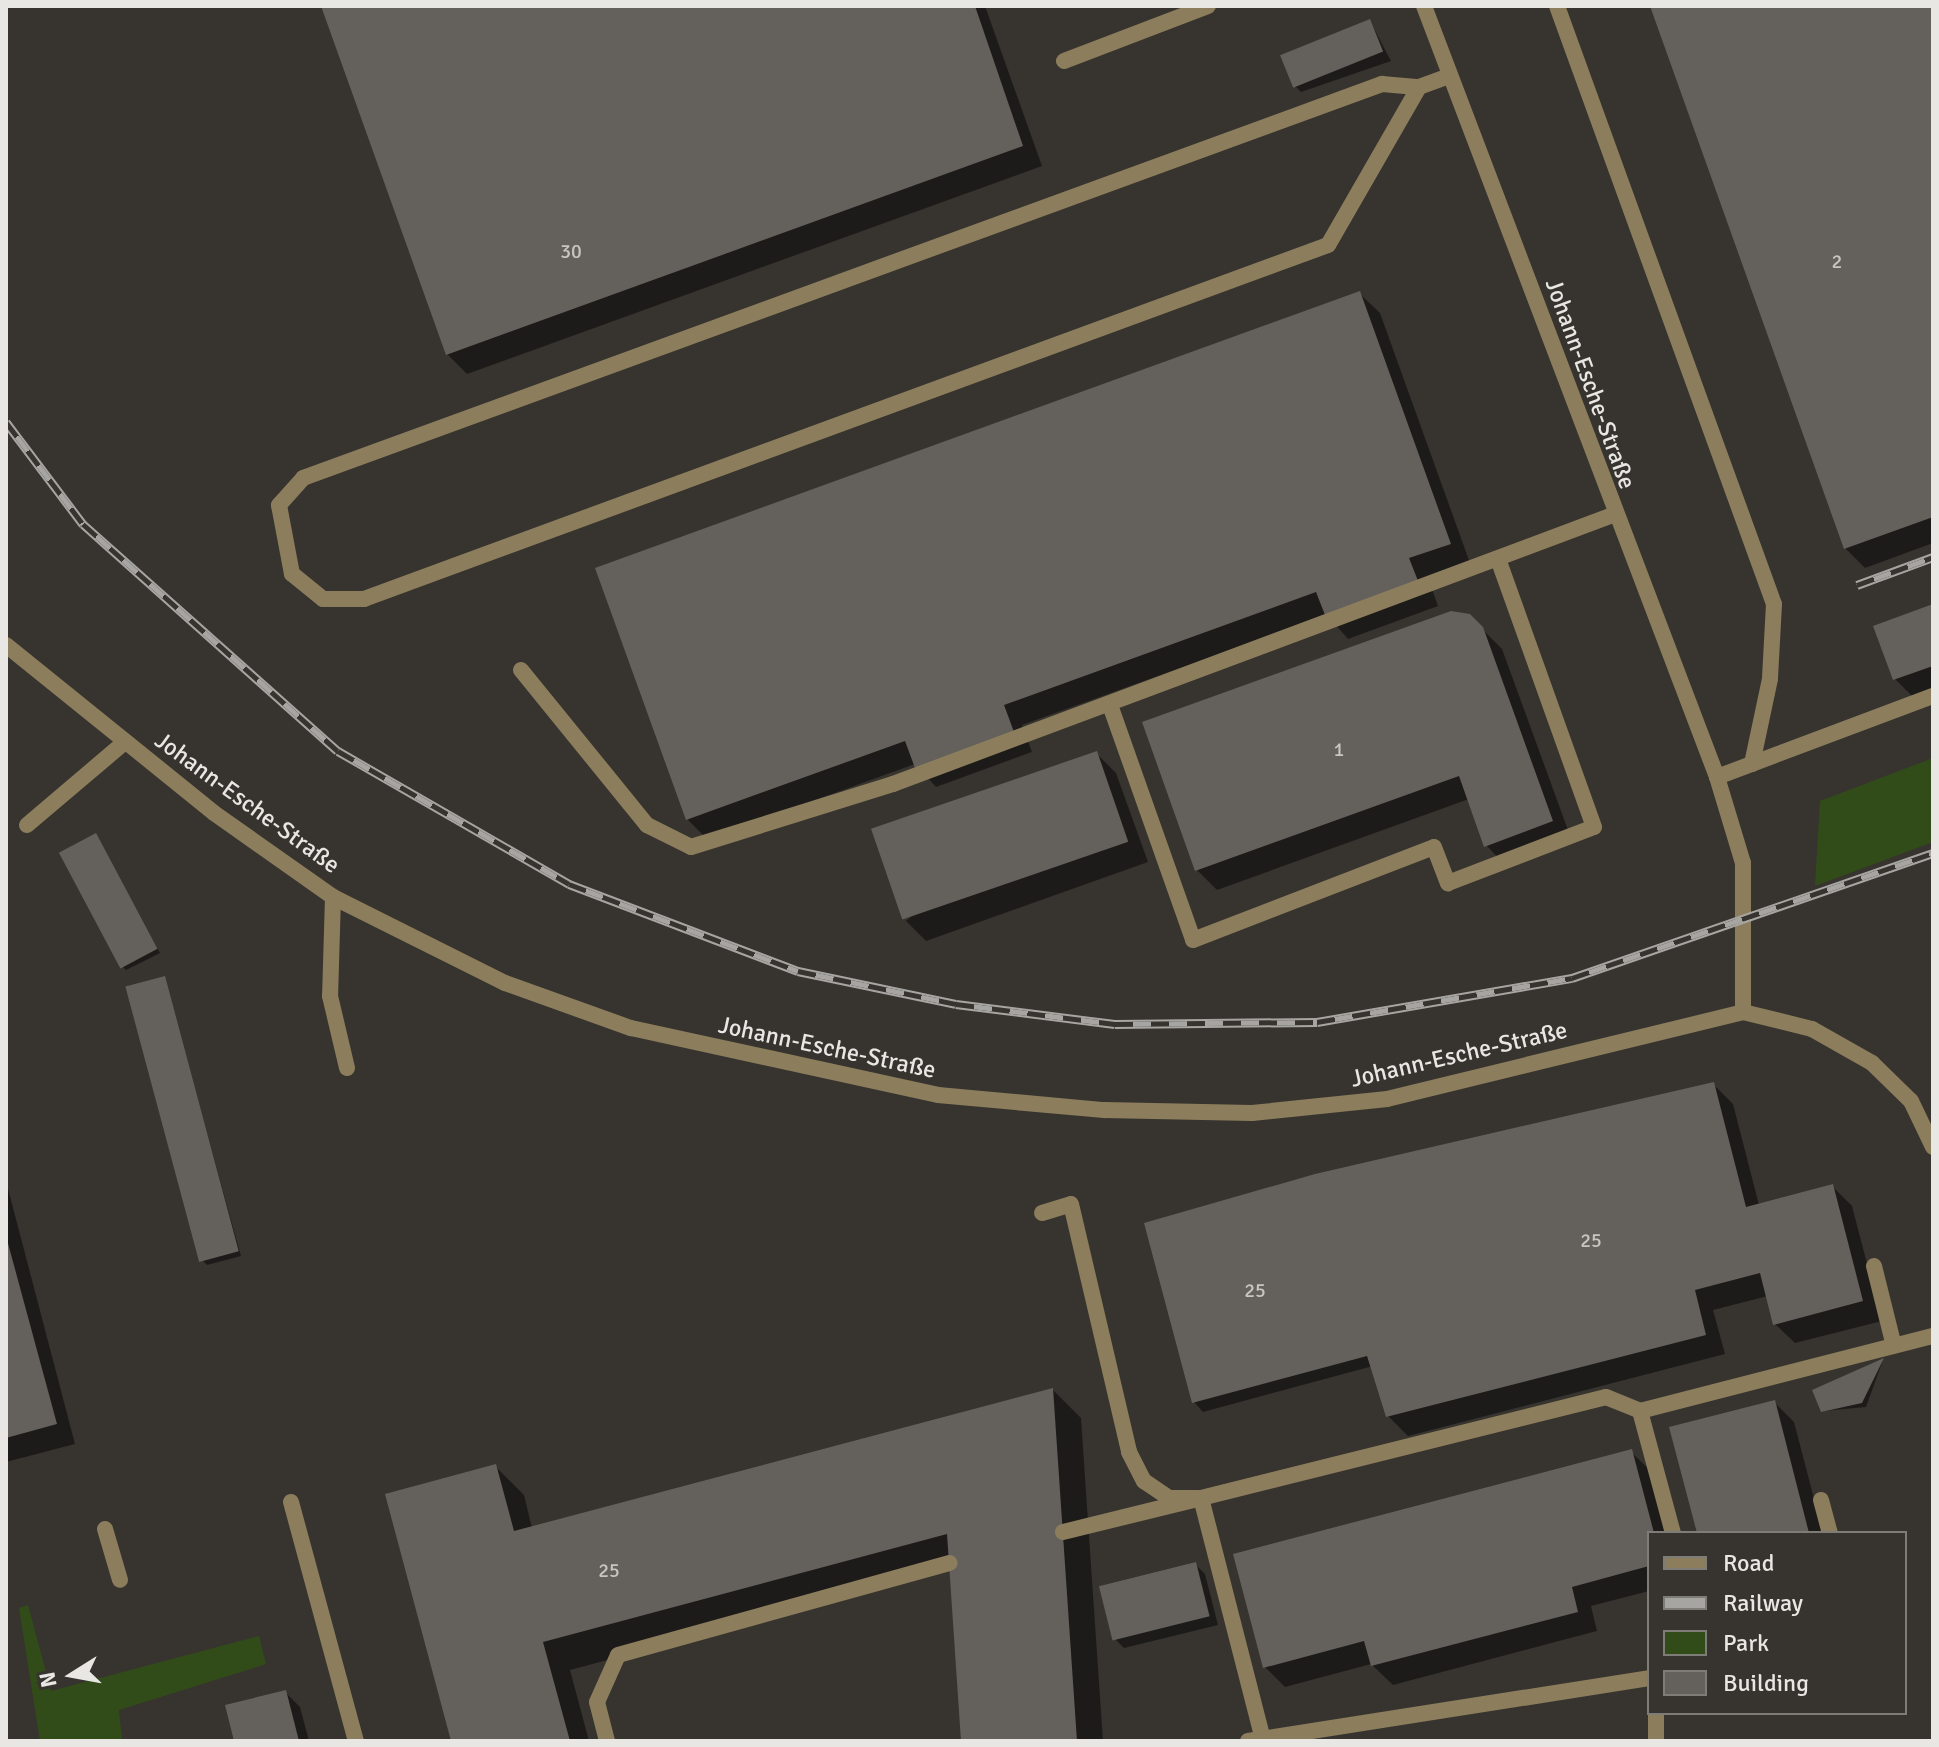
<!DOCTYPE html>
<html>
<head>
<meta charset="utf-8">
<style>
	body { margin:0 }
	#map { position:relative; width:1939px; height:1747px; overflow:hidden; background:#37342f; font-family:Signika,sans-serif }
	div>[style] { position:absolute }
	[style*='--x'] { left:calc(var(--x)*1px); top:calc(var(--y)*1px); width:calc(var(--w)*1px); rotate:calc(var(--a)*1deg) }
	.green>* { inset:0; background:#324c19 }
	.shadow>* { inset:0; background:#0007 }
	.building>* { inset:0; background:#64615c; transform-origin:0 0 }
	.lane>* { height:16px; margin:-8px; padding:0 8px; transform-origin:8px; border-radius:8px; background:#8c7e5c }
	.street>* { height:16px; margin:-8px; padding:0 8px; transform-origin:8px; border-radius:8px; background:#8c7e5c }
	.rail>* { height:9px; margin-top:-4.5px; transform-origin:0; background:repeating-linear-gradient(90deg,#37342f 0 18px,#a7a5a2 0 36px); box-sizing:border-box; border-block:2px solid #a7a5a2 }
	span { translate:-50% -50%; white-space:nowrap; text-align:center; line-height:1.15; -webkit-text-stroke:6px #37342f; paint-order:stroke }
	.number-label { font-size:20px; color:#c7c6c2 }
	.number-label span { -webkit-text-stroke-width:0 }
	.street-label { font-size:24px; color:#e8e7e4 }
	.frame { position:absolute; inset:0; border:8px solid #e8e7e4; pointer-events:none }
	.legend { position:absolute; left:1647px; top:1531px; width:260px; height:184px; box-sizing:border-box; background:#37342f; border:2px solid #7e7c77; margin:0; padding:10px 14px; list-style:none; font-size:24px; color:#e8e7e4 }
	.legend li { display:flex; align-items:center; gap:16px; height:40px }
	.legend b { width:40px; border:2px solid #7e7c77 }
	.north { position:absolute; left:32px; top:1635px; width:80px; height:80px; -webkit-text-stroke:6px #37342f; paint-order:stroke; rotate:259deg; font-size:22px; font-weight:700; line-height:32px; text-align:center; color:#e8e7e4 }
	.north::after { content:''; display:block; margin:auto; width:28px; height:36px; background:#e8e7e4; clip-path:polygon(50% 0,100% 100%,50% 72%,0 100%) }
</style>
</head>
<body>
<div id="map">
	<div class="green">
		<div style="clip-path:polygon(1933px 758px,1933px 842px,1815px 886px,1820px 801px)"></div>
		<div style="clip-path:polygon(28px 1605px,51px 1691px,259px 1636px,266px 1664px,119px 1710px,122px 1741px,40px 1741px,19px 1608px)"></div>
	</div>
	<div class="shadow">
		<div style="clip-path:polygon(323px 6px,985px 6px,1042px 166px,467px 374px,447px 354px)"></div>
		<div style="clip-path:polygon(1652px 6px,1933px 6px,1933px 543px,1865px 568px,1845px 548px)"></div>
		<div style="clip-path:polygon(1370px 21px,1391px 61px,1301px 92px,1291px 82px)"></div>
		<div style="clip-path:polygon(1360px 294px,1380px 313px,1470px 563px,1428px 578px,1438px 606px,1348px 639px,1327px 615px,1022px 725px,1032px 752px,936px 787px,915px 764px,707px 839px,687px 819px)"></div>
		<div style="clip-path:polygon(1933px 606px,1933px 692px,1915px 699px,1895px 679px)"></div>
		<div style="clip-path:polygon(1469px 616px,1502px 649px,1572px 841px,1505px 865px,1486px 845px,1469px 799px,1217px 890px,1197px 870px)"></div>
		<div style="clip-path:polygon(1096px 753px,1116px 773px,1148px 862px,926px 941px,906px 921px)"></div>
		<div style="clip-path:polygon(96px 836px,160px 953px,126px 970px,122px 966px)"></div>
		<div style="clip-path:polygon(164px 978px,241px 1256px,207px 1265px,202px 1260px)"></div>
		<div style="clip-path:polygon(1713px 1084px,1733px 1104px,1759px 1205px,1832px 1186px,1852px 1206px,1882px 1321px,1795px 1343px,1775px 1324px,1768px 1296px,1713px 1310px,1725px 1354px,1408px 1436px,1388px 1416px,1373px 1366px,1203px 1412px,1194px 1402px)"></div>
		<div style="clip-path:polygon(6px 1181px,75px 1444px,6px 1462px)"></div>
		<div style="clip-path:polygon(1883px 1360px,1866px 1407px,1823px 1411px,1815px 1391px)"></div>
		<div style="clip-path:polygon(1053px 1390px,1081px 1418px,1103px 1741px,963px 1741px,951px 1569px,570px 1670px,589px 1741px,453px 1741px,495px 1466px,524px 1495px,532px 1528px)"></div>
		<div style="clip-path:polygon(1774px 1402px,1794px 1422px,1823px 1533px,1699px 1533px)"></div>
		<div style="clip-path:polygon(1631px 1452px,1651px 1471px,1667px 1533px,1649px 1533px,1649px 1591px,1591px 1606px,1597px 1631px,1393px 1685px,1371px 1664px,1285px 1687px,1265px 1667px)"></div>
		<div style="clip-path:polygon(1195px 1564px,1205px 1574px,1218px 1625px,1124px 1648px,1114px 1638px)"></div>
		<div style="clip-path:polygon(285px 1692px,300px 1707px,309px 1741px,236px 1741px)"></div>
	</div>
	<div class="building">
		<div style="clip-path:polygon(321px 6px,975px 6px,1023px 146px,446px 355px)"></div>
		<div style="clip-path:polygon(1650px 6px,1933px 6px,1933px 517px,1844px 549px)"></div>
		<div style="left:1370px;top:19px;width:35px;height:97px;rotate:68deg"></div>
		<div style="clip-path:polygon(1360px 291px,1451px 544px,1409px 558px,1420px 586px,1327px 620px,1316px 592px,1004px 705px,1014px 732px,915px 768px,905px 741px,686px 820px,595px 568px)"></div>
		<div style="clip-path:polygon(1933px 604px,1933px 666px,1893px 680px,1873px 626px)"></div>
		<div style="clip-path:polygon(1451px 611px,1470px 614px,1483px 627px,1553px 821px,1484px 847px,1459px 776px,1195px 871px,1142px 722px)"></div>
		<div style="left:1097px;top:751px;width:96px;height:239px;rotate:71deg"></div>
		<div style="left:96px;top:833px;width:131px;height:42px;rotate:62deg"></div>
		<div style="left:165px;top:976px;width:285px;height:41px;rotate:75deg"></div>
		<div style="clip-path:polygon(1714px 1082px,1746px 1207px,1833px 1184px,1863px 1301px,1773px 1325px,1760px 1273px,1695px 1290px,1706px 1335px,1386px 1417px,1367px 1356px,1192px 1403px,1144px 1223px,1315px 1174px)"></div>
		<div style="clip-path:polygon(6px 1236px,57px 1424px,6px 1438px)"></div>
		<div style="clip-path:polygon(1884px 1358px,1862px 1403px,1821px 1412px,1812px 1390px)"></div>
		<div style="clip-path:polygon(1053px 1388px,1077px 1741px,961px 1741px,947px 1534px,543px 1642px,570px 1741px,451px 1741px,385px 1494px,496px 1464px,514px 1531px)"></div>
		<div style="clip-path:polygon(1775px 1400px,1809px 1533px,1697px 1533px,1669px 1427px)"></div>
		<div style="clip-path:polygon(1632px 1449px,1654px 1533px,1649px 1566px,1572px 1587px,1578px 1612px,1371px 1666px,1364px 1641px,1263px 1668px,1233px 1554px)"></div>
		<div style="left:1196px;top:1562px;width:56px;height:100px;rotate:76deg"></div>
		<div style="clip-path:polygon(286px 1690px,299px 1741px,234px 1741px,225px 1705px)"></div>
	</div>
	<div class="lane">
		<div style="--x:1424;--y:6;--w:825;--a:69.19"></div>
		<div style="--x:1717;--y:777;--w:90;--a:73.2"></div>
		<div style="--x:1743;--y:863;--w:149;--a:90"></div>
		<div style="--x:1557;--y:6;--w:636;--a:70.06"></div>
		<div style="--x:1774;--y:604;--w:75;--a:93.1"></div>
		<div style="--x:1770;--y:679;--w:87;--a:102"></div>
		<div style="--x:1064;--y:61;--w:154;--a:-20.9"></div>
		<div style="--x:1419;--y:87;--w:182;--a:119.9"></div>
		<div style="--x:1328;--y:245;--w:1027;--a:159.84"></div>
		<div style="--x:364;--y:599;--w:41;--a:180"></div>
		<div style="--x:323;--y:599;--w:40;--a:-141"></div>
		<div style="--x:292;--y:574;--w:70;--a:-100.7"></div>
		<div style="--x:279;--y:505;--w:36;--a:-48"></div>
		<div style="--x:303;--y:478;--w:1149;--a:-20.06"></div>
		<div style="--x:1382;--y:84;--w:37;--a:5"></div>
		<div style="--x:1419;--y:87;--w:32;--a:-20"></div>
		<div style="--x:521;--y:670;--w:200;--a:50.9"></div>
		<div style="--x:647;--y:825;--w:49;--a:26.6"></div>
		<div style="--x:691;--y:847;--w:212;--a:-17.3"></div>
		<div style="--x:893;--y:784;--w:769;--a:-20.49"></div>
		<div style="--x:1110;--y:705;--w:249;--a:70.5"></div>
		<div style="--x:1193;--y:940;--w:258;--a:-21.1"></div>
		<div style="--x:1434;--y:847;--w:39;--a:69"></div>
		<div style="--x:1448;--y:883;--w:156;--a:-21"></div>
		<div style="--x:1594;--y:827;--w:282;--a:-109.7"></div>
		<div style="--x:1717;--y:777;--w:231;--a:-20.6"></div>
		<div style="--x:27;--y:825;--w:128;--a:-40.3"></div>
		<div style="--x:333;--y:897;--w:99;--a:91.7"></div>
		<div style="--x:330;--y:996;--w:74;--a:76.7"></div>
		<div style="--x:1042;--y:1213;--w:30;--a:-17"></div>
		<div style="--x:1071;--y:1204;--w:255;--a:76.8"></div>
		<div style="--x:1129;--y:1452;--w:33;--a:63"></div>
		<div style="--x:1144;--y:1481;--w:30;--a:34"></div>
		<div style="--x:1169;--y:1498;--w:32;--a:0"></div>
		<div style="--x:1201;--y:1498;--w:417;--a:-14"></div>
		<div style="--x:1606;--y:1397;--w:37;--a:22"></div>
		<div style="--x:1640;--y:1411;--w:302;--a:-14.4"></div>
		<div style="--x:1874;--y:1266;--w:82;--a:76"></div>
		<div style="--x:1640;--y:1411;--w:126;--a:74.9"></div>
		<div style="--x:1821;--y:1500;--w:34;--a:75"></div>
		<div style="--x:291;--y:1502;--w:248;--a:74.8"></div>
		<div style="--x:105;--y:1529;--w:53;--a:73.6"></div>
		<div style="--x:1063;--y:1532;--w:142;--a:-13.8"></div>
		<div style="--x:1201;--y:1498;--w:249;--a:75.6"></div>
		<div style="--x:1656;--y:1713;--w:28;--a:90"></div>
		<div style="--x:1248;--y:1741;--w:406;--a:-8.9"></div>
	</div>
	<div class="street">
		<div style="--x:6;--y:645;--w:267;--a:38.9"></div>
		<div style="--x:214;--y:813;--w:146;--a:35.2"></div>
		<div style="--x:333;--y:897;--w:192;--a:26.6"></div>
		<div style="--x:505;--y:983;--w:134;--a:19.7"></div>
		<div style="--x:631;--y:1028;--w:314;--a:12.3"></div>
		<div style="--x:938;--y:1095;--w:167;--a:5.2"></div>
		<div style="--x:1104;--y:1110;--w:148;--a:1.2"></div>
		<div style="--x:1252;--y:1113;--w:136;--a:-5.9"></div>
		<div style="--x:1387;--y:1099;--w:366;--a:-13.7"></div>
		<div style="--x:1743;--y:1012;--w:71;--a:13.8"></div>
		<div style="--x:1812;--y:1029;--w:69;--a:29.5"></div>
		<div style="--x:1872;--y:1063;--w:54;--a:44.3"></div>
		<div style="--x:1911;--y:1101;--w:51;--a:64.4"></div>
		<div style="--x:607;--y:1741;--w:40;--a:-104.4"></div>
		<div style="--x:597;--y:1702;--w:51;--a:-65.9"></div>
		<div style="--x:618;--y:1655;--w:344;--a:-15.5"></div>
	</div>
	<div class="rail">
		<div style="--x:6;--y:422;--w:128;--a:53"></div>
		<div style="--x:83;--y:524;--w:341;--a:41.7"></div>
		<div style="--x:338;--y:751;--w:267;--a:29.9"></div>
		<div style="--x:569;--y:884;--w:245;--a:20.8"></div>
		<div style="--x:798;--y:971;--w:161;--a:11.8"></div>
		<div style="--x:956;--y:1004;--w:160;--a:7.2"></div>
		<div style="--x:1115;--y:1024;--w:202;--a:-0.6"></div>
		<div style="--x:1317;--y:1022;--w:259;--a:-9.8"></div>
		<div style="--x:1572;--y:978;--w:382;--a:-19.1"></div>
		<div style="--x:1857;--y:585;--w:81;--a:-20.2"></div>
	</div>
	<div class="number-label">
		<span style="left:571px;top:251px">30</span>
		<span style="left:1837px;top:261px">2</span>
		<span style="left:1339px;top:749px">1</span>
		<span style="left:1591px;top:1240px">25</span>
		<span style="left:1255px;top:1290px">25</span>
		<span style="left:609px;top:1570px">25</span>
	</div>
	<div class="street-label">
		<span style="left:1590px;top:384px;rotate:70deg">Johann-Esche-Straße</span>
		<span style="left:247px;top:803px;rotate:36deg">Johann-Esche-Straße</span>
		<span style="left:827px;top:1048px;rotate:12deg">Johann-Esche-Straße</span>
		<span style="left:1459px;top:1055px;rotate:-13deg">Johann-Esche-Straße</span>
	</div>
	<div class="frame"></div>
	<ul class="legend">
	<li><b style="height:10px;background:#8c7e5c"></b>Road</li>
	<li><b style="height:10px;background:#a7a5a2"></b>Railway</li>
	<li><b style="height:22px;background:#324c19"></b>Park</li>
	<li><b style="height:22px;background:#64615c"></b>Building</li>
	</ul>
	<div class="north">N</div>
</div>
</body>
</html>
